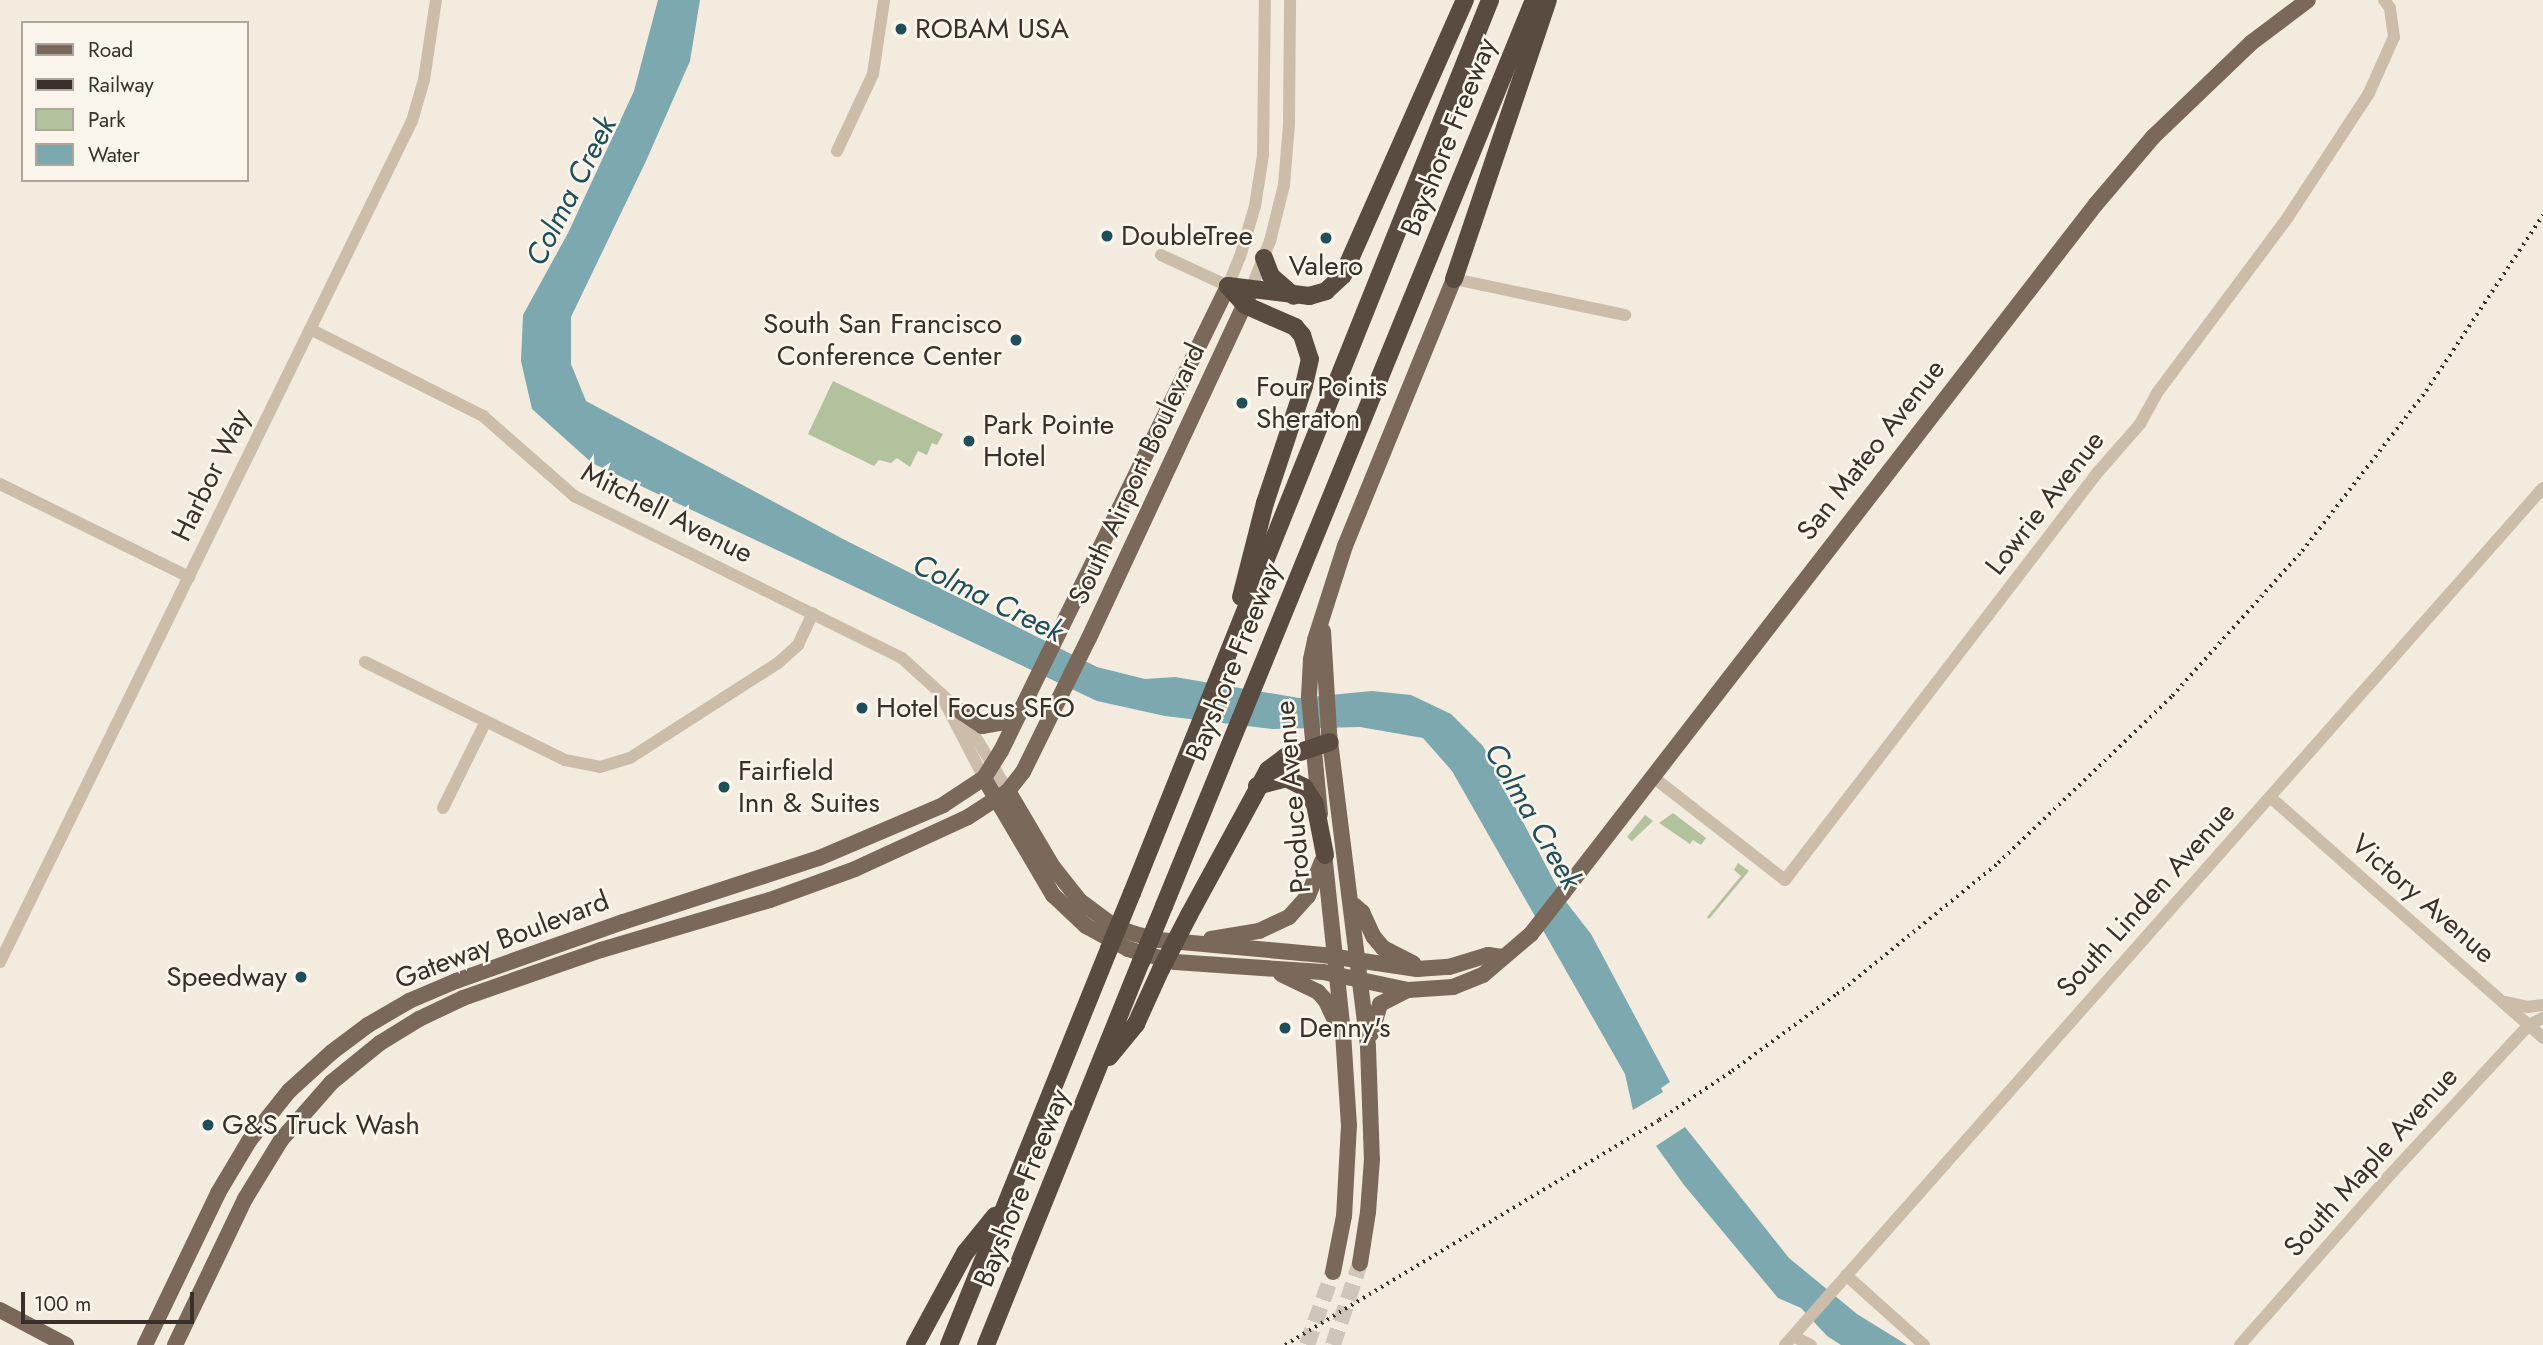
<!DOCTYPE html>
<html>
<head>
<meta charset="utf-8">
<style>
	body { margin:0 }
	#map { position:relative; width:2543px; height:1345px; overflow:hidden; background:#f3ebde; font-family:Jost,sans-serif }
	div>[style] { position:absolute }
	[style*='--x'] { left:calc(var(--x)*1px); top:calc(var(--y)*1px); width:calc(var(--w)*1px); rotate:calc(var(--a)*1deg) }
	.green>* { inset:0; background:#b1c29d }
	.water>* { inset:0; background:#7ca8b0 }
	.major-tunnel>* { height:16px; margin-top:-8px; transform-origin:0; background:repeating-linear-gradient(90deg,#cec6ba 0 16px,transparent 0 24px) }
	.minor>* { height:12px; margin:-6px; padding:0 6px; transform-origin:6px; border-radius:6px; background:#cbbda9 }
	.major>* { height:16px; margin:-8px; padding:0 8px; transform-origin:8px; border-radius:8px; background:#7a695a }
	.highway>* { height:18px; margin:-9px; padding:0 9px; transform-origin:9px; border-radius:9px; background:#594b40 }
	.rail>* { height:3.5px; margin-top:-1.75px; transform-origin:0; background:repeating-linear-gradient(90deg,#383029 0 2px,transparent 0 7px) }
	.highway-bridge>* { height:18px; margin:-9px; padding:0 9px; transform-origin:9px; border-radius:9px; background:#594b40 }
	.dots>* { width:19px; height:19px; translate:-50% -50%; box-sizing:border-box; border:4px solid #faf5ea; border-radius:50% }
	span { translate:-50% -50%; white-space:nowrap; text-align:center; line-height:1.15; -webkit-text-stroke:5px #faf5ea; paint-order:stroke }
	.poi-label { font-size:28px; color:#383029 }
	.left { translate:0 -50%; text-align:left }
	.right { translate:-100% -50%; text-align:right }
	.street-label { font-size:28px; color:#383029 }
	.water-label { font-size:30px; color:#1e4f5a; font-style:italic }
	.legend { position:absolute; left:21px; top:21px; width:228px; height:161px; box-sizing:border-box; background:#faf5ea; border:2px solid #aca69d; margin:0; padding:9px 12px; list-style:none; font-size:21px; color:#383029 }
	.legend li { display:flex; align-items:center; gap:14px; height:35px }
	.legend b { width:35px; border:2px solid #aca69d }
	.scale { position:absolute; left:21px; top:1292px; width:173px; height:32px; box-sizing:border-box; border:4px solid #383029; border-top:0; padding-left:9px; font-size:21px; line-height:24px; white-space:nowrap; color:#383029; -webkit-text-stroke:5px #faf5ea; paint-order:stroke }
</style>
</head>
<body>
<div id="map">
	<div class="green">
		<div style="clip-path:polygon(833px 381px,943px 434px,937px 445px,932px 443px,927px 455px,918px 451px,910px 467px,897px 458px,891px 463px,879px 460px,874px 466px,808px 434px)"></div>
		<div style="clip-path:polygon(1673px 813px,1706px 838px,1701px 845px,1693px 840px,1690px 844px,1659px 823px)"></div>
		<div style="clip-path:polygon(1645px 815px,1653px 821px,1632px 841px,1627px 837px)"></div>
		<div style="clip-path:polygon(1738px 863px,1749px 871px,1709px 919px,1707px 917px,1741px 876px,1734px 870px)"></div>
	</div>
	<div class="water">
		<div style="clip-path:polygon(658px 0,700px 0,690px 61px,646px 161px,571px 317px,571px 364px,586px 401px,843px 539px,1097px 667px,1145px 679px,1175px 677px,1299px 698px,1372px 691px,1411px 695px,1451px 714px,1483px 746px,1563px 898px,1591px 934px,1670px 1082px,1661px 1088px,1663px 1092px,1633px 1110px,1625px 1074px,1452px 771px,1423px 738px,1360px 727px,1272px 729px,1165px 716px,1097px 701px,592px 463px,532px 409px,521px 361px,523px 315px,568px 233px,634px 91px)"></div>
		<div style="clip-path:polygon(1685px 1127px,1789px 1258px,1857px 1314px,1907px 1345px,1841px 1345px,1827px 1336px,1801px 1308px,1778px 1298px,1684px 1185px,1656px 1146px)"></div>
	</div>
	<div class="major-tunnel">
		<div style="--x:1307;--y:1345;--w:77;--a:-70.4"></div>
		<div style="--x:1333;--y:1345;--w:86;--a:-71.8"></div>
	</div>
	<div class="minor">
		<div style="--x:837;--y:151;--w:85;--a:-64.9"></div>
		<div style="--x:873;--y:74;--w:75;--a:-81.5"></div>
		<div style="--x:1161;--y:255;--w:74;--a:24.8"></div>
		<div style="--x:1228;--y:286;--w:31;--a:-68"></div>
		<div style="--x:1240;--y:257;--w:53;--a:-73.6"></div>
		<div style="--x:1255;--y:206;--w:52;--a:-81.1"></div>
		<div style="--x:1263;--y:155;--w:155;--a:-89.3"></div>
		<div style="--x:1454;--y:279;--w:175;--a:11.9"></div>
		<div style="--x:1251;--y:289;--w:52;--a:-68.4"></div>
		<div style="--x:1270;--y:241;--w:58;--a:-76"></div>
		<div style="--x:1284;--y:185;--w:61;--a:-85.3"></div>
		<div style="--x:1289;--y:124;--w:124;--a:-89.5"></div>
		<div style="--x:310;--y:329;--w:194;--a:26.7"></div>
		<div style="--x:483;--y:416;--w:121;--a:41.3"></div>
		<div style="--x:574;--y:496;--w:366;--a:26.3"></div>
		<div style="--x:902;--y:658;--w:79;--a:42.4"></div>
		<div style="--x:960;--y:711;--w:93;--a:59"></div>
		<div style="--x:0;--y:484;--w:211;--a:26.2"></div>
		<div style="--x:365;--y:662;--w:223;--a:26.1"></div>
		<div style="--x:565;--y:760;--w:36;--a:11"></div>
		<div style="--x:600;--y:767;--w:31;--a:-17"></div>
		<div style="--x:630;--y:758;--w:176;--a:-32.7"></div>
		<div style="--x:778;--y:663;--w:27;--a:-42"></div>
		<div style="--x:798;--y:645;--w:35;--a:-65"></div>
		<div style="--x:942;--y:697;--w:91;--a:62.6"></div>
		<div style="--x:1653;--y:777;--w:167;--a:38"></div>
		<div style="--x:1785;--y:880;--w:514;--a:-52.51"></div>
		<div style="--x:2098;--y:472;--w:64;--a:-48.8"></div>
		<div style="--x:2140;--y:424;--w:35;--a:-61"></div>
		<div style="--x:2157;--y:393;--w:219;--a:-53.3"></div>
		<div style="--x:2288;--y:217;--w:148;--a:-56.8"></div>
		<div style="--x:2369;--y:93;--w:61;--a:-65.9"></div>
		<div style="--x:2394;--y:37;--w:29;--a:-98"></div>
		<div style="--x:2390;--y:8;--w:10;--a:-127"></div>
		<div style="--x:2270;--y:797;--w:364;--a:41.4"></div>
		<div style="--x:443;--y:808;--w:97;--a:-63.7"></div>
		<div style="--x:0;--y:962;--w:936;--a:-63.9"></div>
		<div style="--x:412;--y:121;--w:43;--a:-73.7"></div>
		<div style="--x:424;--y:80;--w:81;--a:-81.5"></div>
		<div style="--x:2506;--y:1002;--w:22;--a:13"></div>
		<div style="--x:2527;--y:1007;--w:16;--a:-7"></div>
		<div style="--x:1846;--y:1275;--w:105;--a:41.9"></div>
		<div style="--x:1793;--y:1336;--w:20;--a:27"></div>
		<div style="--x:1785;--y:1345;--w:1144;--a:-48.51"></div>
		<div style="--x:2240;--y:1345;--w:224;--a:-48.6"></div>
		<div style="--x:2388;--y:1177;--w:207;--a:-47.2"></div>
		<div style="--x:2529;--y:1025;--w:16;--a:-27"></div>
	</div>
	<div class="major">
		<div style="--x:1323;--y:631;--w:102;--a:86.6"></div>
		<div style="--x:1329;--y:733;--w:316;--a:82.9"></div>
		<div style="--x:1368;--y:1047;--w:112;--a:88"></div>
		<div style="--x:1372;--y:1159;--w:53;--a:94.3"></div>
		<div style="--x:1368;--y:1212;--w:52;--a:98.9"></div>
		<div style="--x:960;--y:711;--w:27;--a:34"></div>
		<div style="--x:982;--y:726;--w:23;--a:-10"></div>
		<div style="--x:1005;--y:722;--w:17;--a:-36"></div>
		<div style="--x:984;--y:778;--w:136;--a:59.5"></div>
		<div style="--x:1053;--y:895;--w:45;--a:43.2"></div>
		<div style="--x:1086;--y:926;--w:48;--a:28.7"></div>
		<div style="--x:1128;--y:949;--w:49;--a:15.5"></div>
		<div style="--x:1175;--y:962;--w:148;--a:3.9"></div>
		<div style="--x:1323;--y:972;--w:87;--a:12"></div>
		<div style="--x:1408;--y:990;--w:45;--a:-3.8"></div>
		<div style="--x:1453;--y:987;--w:32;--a:-22"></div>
		<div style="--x:1483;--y:975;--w:63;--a:-40.5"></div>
		<div style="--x:1531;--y:934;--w:52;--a:-52"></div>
		<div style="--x:1563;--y:893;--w:871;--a:-52.28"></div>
		<div style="--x:2096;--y:204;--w:88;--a:-49.6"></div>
		<div style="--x:2153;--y:137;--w:136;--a:-43.8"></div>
		<div style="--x:2251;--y:43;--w:71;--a:-37"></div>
		<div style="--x:1008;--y:791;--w:88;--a:59.4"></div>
		<div style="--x:1053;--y:867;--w:43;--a:51.5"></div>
		<div style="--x:1080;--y:901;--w:44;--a:36.6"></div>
		<div style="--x:1115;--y:927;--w:21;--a:19"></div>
		<div style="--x:1135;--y:934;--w:25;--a:14"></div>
		<div style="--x:1159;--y:940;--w:165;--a:5.2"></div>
		<div style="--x:1323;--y:955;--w:95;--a:8.5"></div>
		<div style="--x:1417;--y:969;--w:32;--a:-4"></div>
		<div style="--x:1449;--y:967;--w:41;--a:-17.1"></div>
		<div style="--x:1488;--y:955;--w:14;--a:8"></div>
		<div style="--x:1320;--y:814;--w:118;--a:-95.4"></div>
		<div style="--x:1309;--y:697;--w:38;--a:-87"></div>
		<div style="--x:1311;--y:659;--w:19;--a:-78"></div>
		<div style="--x:1315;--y:640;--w:99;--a:-72.3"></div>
		<div style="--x:1345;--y:546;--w:288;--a:-67.8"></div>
		<div style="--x:1323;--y:843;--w:191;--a:84"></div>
		<div style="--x:1343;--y:1033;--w:92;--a:86.3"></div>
		<div style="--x:1349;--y:1125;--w:91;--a:93.1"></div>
		<div style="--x:1344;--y:1216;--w:57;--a:101.1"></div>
		<div style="--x:1354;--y:905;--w:11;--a:41"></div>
		<div style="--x:1362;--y:912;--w:26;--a:65"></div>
		<div style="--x:1373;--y:936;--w:16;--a:50"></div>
		<div style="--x:1383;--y:948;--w:34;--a:27"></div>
		<div style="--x:1211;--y:939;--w:49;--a:-9.5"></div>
		<div style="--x:1259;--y:931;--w:33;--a:-25"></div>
		<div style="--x:1289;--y:917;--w:28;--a:-48"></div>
		<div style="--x:1308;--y:896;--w:38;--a:-68"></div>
		<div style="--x:1281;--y:974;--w:41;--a:25.9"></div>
		<div style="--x:1318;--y:992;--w:12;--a:48"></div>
		<div style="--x:1326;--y:1001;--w:29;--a:65"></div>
		<div style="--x:1371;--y:1034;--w:31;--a:-73"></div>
		<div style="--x:1380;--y:1004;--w:29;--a:-27"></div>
		<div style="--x:0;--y:1310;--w:75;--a:27.9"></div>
		<div style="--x:145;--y:1345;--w:169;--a:-64.3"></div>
		<div style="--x:218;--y:1193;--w:61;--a:-59.2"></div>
		<div style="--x:249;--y:1141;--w:64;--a:-51.3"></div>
		<div style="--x:289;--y:1091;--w:58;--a:-42.2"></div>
		<div style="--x:332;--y:1052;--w:45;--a:-36.9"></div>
		<div style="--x:368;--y:1025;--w:48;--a:-30.3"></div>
		<div style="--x:409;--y:1001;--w:51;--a:-23.1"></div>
		<div style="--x:456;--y:981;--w:177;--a:-19.5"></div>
		<div style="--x:623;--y:922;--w:206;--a:-18.1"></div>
		<div style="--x:819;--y:858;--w:135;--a:-23.1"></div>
		<div style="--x:943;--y:805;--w:49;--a:-33.4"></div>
		<div style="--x:984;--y:778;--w:32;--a:-58"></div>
		<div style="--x:1001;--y:751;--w:517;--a:-63.98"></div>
		<div style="--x:175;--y:1345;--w:162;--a:-64.4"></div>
		<div style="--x:245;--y:1199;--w:69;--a:-58.6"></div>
		<div style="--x:281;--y:1140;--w:77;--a:-48.7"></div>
		<div style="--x:332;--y:1082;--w:62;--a:-39.1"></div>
		<div style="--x:380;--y:1043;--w:46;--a:-31.6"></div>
		<div style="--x:419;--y:1019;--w:49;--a:-25.5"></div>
		<div style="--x:463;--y:998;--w:146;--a:-19.2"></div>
		<div style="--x:601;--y:950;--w:176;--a:-16.5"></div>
		<div style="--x:770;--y:900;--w:90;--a:-20"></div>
		<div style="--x:855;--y:869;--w:124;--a:-24.7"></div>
		<div style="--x:968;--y:817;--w:48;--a:-33"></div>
		<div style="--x:1008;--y:791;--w:24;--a:-52"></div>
		<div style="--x:1023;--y:772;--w:149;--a:-63.8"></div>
		<div style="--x:1089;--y:638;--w:378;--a:-65"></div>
	</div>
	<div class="highway">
		<div style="--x:1264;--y:258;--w:19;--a:69"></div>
		<div style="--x:1271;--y:276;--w:30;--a:41"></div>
		<div style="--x:1454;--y:279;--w:294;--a:-71.4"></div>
		<div style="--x:1228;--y:286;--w:25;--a:48"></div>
		<div style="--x:1245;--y:305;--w:55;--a:23.7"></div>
		<div style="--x:1295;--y:327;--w:11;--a:49"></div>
		<div style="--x:1302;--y:335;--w:25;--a:72"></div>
		<div style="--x:1310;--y:359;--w:28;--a:103"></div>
		<div style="--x:1304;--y:386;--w:123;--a:108.4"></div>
		<div style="--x:1265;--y:503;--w:97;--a:104.3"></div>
		<div style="--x:1228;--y:286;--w:82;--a:7"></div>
		<div style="--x:1309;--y:296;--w:18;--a:-16"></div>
		<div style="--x:1326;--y:291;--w:23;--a:-43"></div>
		<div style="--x:1343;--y:275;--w:301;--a:-66.1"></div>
		<div style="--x:1257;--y:786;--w:30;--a:-15"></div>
		<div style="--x:1286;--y:778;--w:20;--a:27"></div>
		<div style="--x:1304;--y:787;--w:20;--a:57"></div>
		<div style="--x:1315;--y:804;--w:52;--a:78.9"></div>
		<div style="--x:1132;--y:893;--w:962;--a:-68.15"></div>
		<div style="--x:1164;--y:906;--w:979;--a:-67.79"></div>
		<div style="--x:1189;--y:915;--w:165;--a:-61.4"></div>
		<div style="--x:1268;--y:770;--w:21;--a:-37"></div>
		<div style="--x:1285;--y:757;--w:47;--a:-18.4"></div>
		<div style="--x:1109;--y:1057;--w:43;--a:-50.7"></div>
		<div style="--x:1136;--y:1024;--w:60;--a:-65.6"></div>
		<div style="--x:915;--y:1345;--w:105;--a:-61.5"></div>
		<div style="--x:965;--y:1253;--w:48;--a:-51"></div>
		<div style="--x:949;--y:1345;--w:427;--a:-68"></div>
		<div style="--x:986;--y:1345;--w:413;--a:-68"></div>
	</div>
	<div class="rail">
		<div style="--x:1285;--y:1345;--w:436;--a:-31"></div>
		<div style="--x:1659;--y:1120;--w:88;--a:-33.9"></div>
		<div style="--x:1732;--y:1071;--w:130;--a:-36.3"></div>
		<div style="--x:1837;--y:994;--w:208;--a:-39.1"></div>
		<div style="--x:1998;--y:863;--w:241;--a:-43.8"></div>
		<div style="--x:2172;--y:696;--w:195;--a:-48.1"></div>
		<div style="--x:2302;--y:551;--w:202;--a:-52.2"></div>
		<div style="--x:2426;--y:391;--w:211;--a:-56.4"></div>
	</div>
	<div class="highway-bridge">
		<div style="--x:1109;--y:949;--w:61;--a:-67.7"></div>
		<div style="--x:1141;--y:962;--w:61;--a:-67.7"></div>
		<div style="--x:1161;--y:969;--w:61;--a:-62.6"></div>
	</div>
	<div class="dots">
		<div style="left:901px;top:29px;background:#1e4f5a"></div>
		<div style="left:1107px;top:236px;background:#1e4f5a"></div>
		<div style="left:1326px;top:238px;background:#1e4f5a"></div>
		<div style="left:1016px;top:340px;background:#1e4f5a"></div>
		<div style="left:1242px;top:403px;background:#1e4f5a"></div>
		<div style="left:969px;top:441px;background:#1e4f5a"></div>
		<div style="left:862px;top:708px;background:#1e4f5a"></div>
		<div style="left:724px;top:787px;background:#1e4f5a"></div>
		<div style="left:301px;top:977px;background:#1e4f5a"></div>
		<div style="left:1285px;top:1028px;background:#1e4f5a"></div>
		<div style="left:208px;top:1125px;background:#1e4f5a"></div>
	</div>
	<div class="poi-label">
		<span class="left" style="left:915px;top:29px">ROBAM USA</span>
		<span class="left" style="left:1121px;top:236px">DoubleTree</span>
		<span style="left:1326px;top:266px">Valero</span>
		<span class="right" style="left:1002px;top:340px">South San Francisco<br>Conference Center</span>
		<span class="left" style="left:1256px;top:403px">Four Points<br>Sheraton</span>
		<span class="left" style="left:983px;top:441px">Park Pointe<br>Hotel</span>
		<span class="left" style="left:876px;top:708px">Hotel Focus SFO</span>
		<span class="left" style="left:738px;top:787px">Fairfield<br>Inn &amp; Suites</span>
		<span class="right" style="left:287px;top:977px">Speedway</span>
		<span class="left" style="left:1299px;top:1028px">Denny's</span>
		<span class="left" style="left:222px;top:1125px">G&amp;S Truck Wash</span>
	</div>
	<div class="street-label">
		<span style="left:1449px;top:137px;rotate:-68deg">Bayshore Freeway</span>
		<span style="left:1871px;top:450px;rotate:-52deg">San Mateo Avenue</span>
		<span style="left:1137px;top:474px;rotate:-65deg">South Airport Boulevard</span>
		<span style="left:211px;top:475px;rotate:-64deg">Harbor Way</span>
		<span style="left:2045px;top:503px;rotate:-52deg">Lowrie Avenue</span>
		<span style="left:667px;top:513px;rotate:27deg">Mitchell Avenue</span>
		<span style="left:1234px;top:662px;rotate:-68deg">Bayshore Freeway</span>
		<span style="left:1293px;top:797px;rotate:-95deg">Produce Avenue</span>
		<span style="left:2423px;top:899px;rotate:41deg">Victory Avenue</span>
		<span style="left:2146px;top:900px;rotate:-48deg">South Linden Avenue</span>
		<span style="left:502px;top:940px;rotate:-21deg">Gateway Boulevard</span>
		<span style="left:2371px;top:1162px;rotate:-48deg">South Maple Avenue</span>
		<span style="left:1022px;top:1188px;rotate:-68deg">Bayshore Freeway</span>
	</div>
	<div class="water-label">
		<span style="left:571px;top:191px;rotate:-63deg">Colma Creek</span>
		<span style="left:988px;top:598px;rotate:26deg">Colma Creek</span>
		<span style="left:1533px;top:816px;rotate:60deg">Colma Creek</span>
	</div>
	<ul class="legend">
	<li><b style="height:9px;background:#7a695a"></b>Road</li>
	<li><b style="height:9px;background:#383029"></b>Railway</li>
	<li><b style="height:19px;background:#b1c29d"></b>Park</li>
	<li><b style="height:19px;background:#7ca8b0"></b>Water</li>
	</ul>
	<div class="scale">100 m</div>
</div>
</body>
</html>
